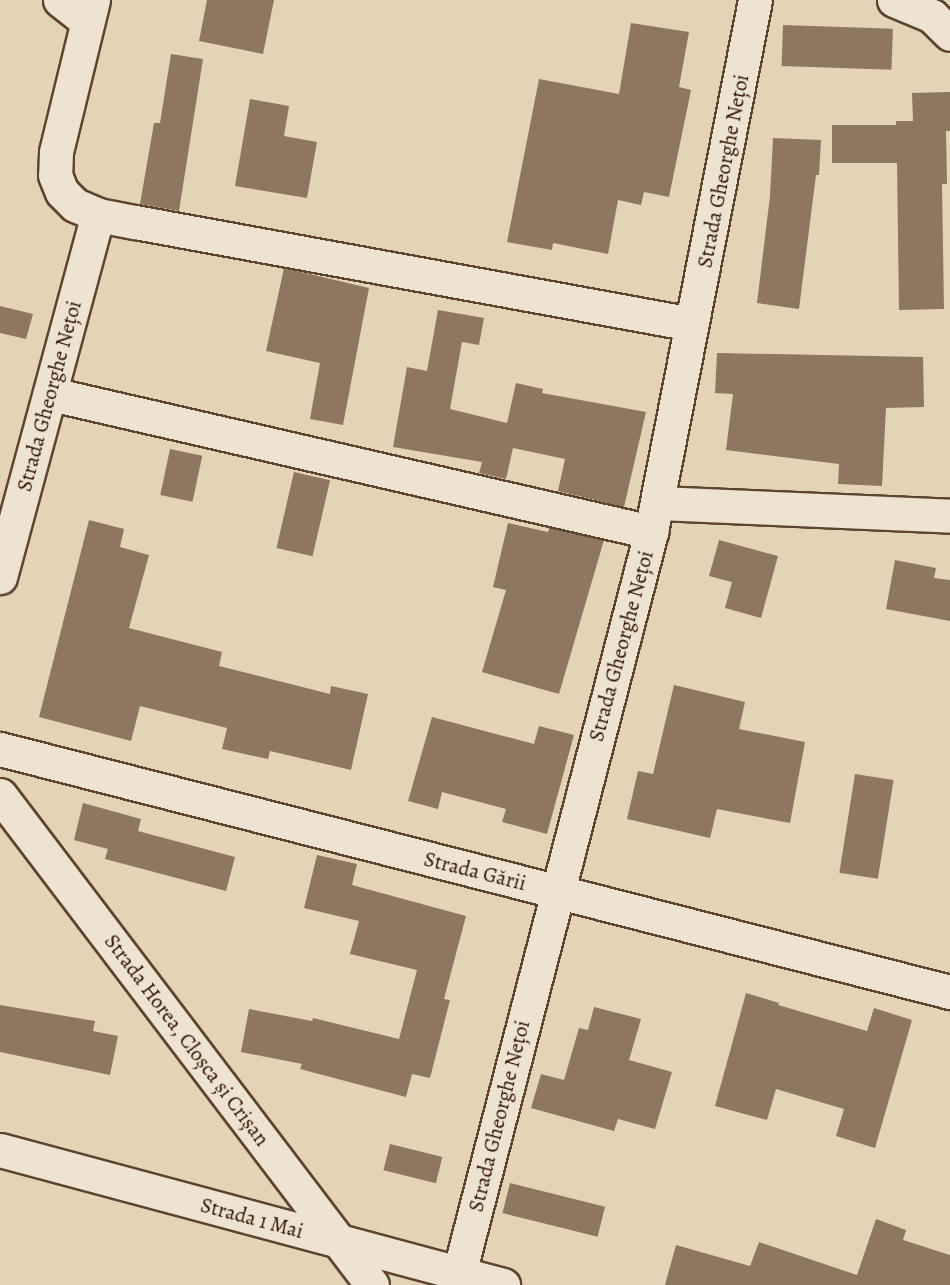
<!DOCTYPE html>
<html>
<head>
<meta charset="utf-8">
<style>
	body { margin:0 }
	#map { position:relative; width:950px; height:1285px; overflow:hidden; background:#e3d4b6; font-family:Alegreya,serif }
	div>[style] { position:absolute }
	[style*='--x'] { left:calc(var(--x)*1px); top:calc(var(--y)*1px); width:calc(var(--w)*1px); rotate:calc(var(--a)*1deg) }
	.building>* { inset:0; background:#8e7760; transform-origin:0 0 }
	.roads { filter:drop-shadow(2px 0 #5e432f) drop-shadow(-2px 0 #5e432f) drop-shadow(0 2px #5e432f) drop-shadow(0 -2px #5e432f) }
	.street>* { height:33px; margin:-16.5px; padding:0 16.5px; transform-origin:16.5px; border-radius:16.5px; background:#ede3d0 }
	span { translate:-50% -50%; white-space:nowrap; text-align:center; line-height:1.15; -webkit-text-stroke:4.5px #ede3d0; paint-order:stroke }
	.street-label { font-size:21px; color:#311302 }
</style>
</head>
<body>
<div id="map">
	<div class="building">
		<div style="clip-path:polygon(207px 0,274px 0,263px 54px,199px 41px)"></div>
		<div style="clip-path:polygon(631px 23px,689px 32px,679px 87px,691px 90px,669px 197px,644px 192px,641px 205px,618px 200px,608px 254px,553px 243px,552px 250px,507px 242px,539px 79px,619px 94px)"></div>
		<div style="left:783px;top:25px;width:110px;height:41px;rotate:2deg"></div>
		<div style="clip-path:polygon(171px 54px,203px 59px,179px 211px,140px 204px,154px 123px,160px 123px)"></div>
		<div style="clip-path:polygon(950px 92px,950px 131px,946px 131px,947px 184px,942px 184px,944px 309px,899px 310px,897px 163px,832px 163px,832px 125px,896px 125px,896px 121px,913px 121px,912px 93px)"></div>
		<div style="clip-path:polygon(250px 99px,289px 106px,284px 136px,317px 142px,307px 198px,235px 186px)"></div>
		<div style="clip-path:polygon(773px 138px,821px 140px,819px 175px,816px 175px,799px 309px,757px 303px,770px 196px)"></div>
		<div style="clip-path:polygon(284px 268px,369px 288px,343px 425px,310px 419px,320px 363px,266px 351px)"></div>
		<div style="clip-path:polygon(0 306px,33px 314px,26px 339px,0 333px)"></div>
		<div style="clip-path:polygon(438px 310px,484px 318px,479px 345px,462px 342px,450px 409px,507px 423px,516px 383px,543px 389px,542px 393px,646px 412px,624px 507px,558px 491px,565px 459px,513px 448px,506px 479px,479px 473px,482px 462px,393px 447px,407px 367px,427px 371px)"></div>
		<div style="clip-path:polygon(717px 353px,923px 357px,924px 407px,886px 408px,882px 486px,838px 484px,839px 464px,726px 450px,733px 394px,715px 393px)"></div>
		<div style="left:170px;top:449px;width:33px;height:47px;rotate:12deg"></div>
		<div style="left:294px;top:472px;width:37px;height:78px;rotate:13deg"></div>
		<div style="clip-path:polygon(89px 520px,124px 529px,120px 547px,149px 555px,129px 628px,222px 652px,219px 666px,330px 694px,331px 686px,368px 694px,351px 770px,270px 751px,268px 759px,222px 749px,227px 728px,140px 706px,131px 741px,39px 717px)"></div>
		<div style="clip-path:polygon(508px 523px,548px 532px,549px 528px,604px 540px,559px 694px,482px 672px,506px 590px,493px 587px)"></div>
		<div style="clip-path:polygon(719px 540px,778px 556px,761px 618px,725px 608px,732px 582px,709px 576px)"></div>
		<div style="clip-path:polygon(895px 560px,936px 568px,934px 578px,950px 580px,950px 621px,886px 609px)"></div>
		<div style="clip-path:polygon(674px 685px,745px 702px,739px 729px,805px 742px,790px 823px,717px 809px,710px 838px,627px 819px,638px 771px,653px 774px)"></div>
		<div style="clip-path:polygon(432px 717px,534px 744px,539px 726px,574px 735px,547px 834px,502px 822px,506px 809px,442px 792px,438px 809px,408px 801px)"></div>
		<div style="left:855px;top:774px;width:39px;height:100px;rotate:9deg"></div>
		<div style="clip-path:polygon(83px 803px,141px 819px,138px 831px,235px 857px,226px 891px,105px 859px,108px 849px,74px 840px)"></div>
		<div style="clip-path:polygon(317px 855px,357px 864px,352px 885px,466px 916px,444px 999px,450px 1000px,430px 1078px,412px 1074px,406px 1097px,300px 1069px,302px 1064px,241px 1052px,249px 1009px,312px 1021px,313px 1018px,399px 1039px,417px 970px,350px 954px,359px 921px,304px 908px)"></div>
		<div style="clip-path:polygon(746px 993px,779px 1003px,778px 1005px,867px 1031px,874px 1008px,912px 1020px,875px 1148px,836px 1136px,844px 1109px,776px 1089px,767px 1120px,715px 1106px)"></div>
		<div style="clip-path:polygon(0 1005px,95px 1021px,93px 1031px,118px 1036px,110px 1075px,0 1052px)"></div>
		<div style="clip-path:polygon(594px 1007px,641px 1019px,629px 1060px,672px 1072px,655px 1129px,618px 1119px,614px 1131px,531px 1108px,541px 1074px,564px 1080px,579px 1028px,588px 1030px)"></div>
		<div style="left:390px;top:1144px;width:54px;height:27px;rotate:14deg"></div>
		<div style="left:510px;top:1183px;width:98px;height:31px;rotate:14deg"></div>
		<div style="clip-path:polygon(876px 1219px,906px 1230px,903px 1240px,950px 1255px,950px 1285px,665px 1285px,676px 1245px,750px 1266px,759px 1242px,857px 1275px)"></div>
	</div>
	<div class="roads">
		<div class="street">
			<div style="--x:60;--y:0;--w:34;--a:38"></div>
			<div style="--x:93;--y:0;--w:156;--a:103.7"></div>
			<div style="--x:56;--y:152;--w:23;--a:92"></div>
			<div style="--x:55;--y:175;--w:18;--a:68"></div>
			<div style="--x:62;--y:192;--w:18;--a:45"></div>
			<div style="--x:75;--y:205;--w:25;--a:23"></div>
			<div style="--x:98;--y:215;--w:38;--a:11"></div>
			<div style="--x:135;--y:222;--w:566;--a:10.38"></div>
			<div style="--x:894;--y:0;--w:41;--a:22.8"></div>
			<div style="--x:932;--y:16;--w:25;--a:45"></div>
			<div style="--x:51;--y:394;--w:616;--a:12.95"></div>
			<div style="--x:658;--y:503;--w:292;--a:2.5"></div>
			<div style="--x:0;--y:577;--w:375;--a:-74.9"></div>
			<div style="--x:0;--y:749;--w:981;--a:14.35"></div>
			<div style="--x:0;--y:795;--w:615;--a:52.79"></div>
			<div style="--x:0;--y:1150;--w:521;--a:15.02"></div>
			<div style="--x:456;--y:1285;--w:778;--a:-75.48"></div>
			<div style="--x:651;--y:532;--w:542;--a:-78.94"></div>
		</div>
	</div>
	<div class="street-label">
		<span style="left:723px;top:171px;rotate:-79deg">Strada Gheorghe Nețoi</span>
		<span style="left:49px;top:396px;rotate:-75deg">Strada Gheorghe Nețoi</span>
		<span style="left:621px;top:646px;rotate:-75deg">Strada Gheorghe Nețoi</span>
		<span style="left:475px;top:871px;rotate:14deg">Strada Gării</span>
		<span style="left:187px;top:1040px;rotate:53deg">Strada Horea, Cloșca și Crișan</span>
		<span style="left:499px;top:1116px;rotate:-76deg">Strada Gheorghe Nețoi</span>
		<span style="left:252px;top:1218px;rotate:15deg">Strada 1 Mai</span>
	</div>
</div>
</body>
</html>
